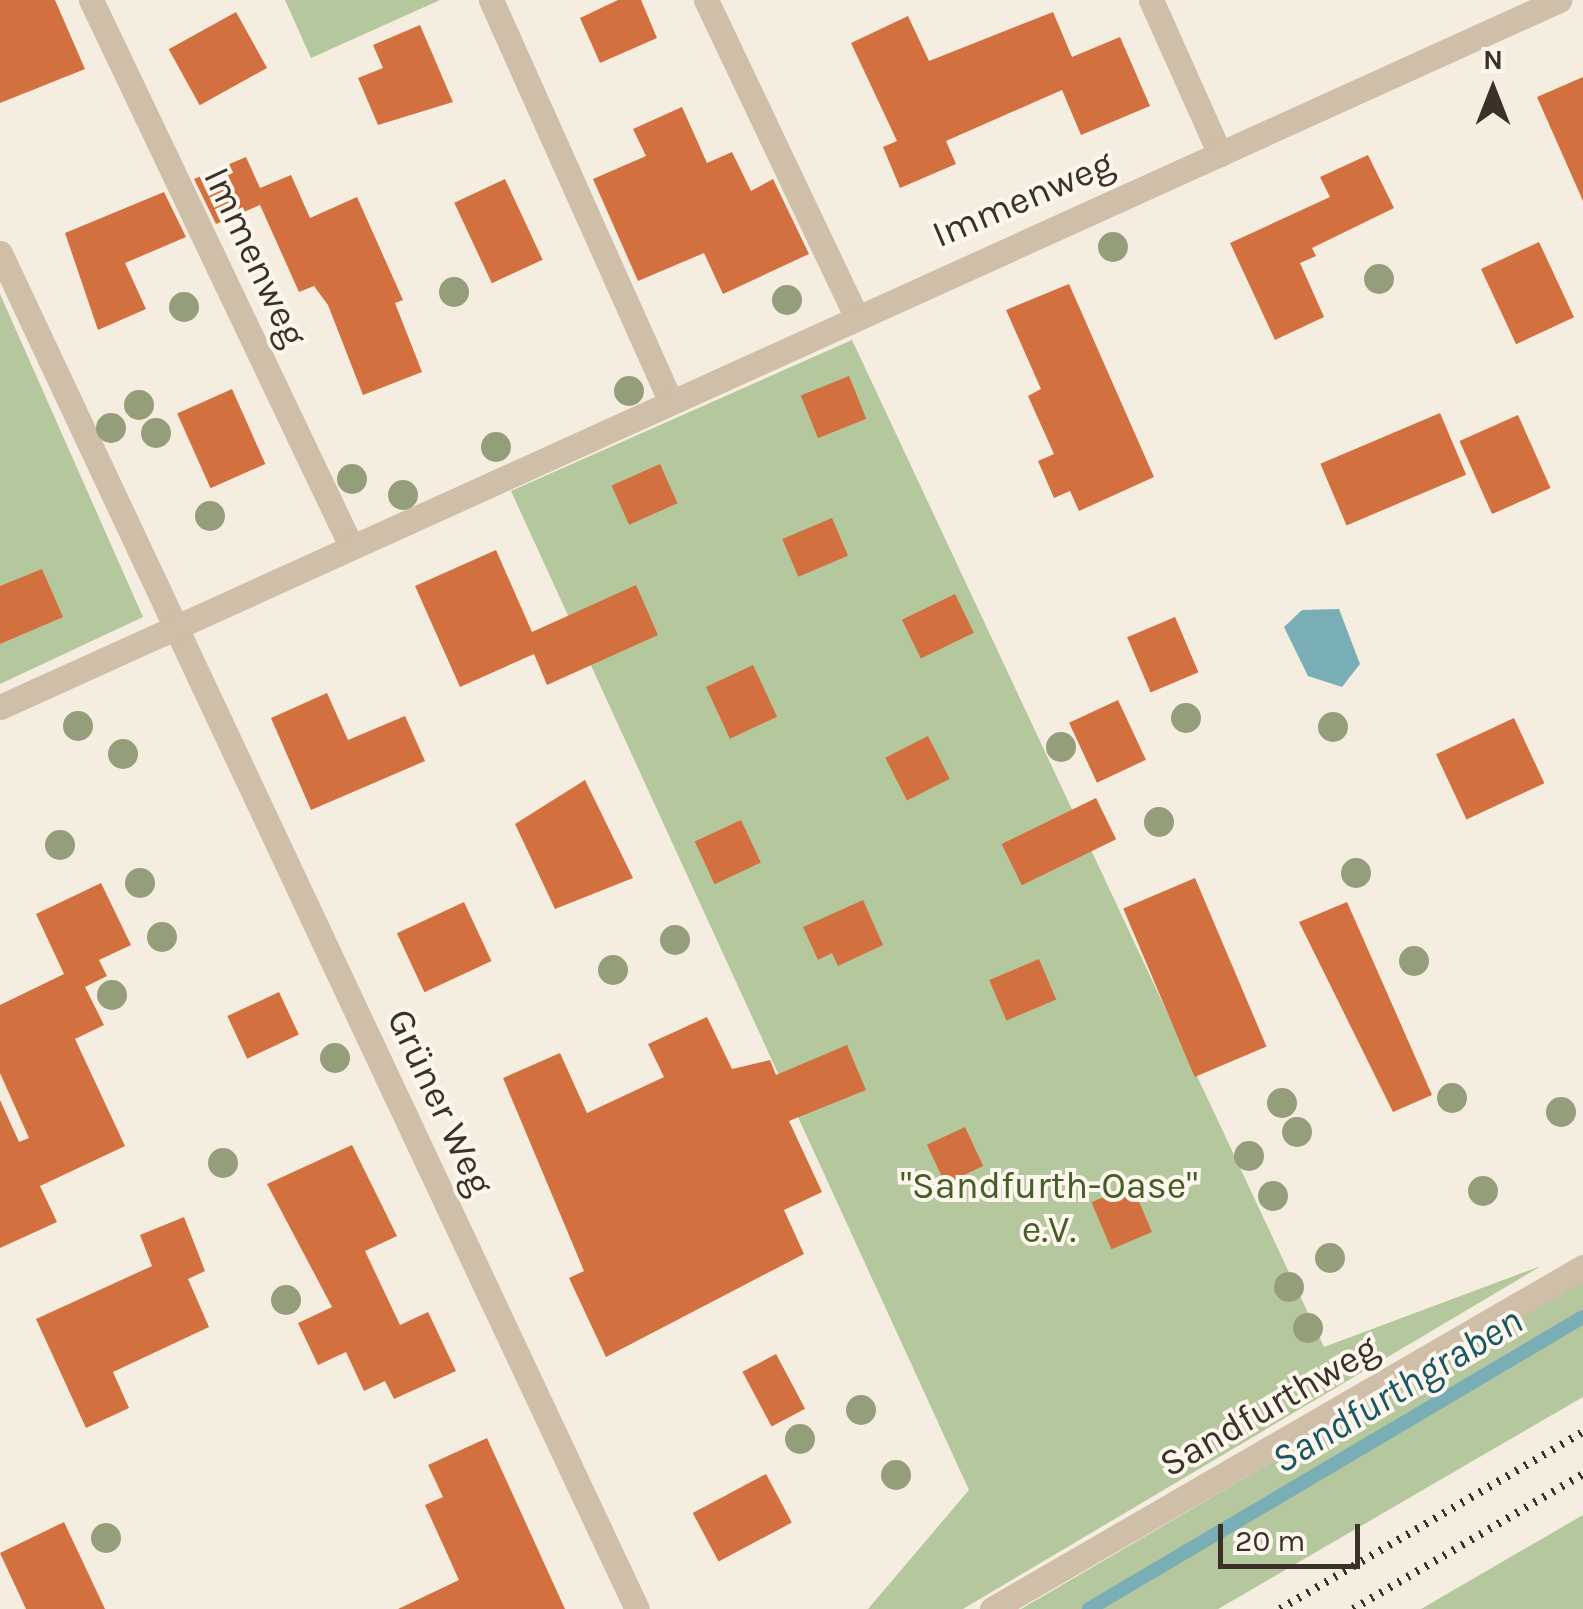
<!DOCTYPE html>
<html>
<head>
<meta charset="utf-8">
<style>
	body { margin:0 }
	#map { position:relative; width:1583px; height:1609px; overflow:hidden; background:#f5eddf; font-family:Karla,sans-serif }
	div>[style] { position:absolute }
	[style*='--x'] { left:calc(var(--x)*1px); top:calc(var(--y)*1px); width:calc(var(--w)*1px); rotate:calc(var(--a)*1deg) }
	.green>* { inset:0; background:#b5c79c }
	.water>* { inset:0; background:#7aaeb6 }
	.stream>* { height:14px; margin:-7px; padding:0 7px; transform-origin:7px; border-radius:7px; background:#7aaeb6 }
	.building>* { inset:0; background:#d3703f; transform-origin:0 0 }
	.lane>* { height:25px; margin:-12.5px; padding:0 12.5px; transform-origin:12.5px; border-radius:12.5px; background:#cfbea8 }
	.street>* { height:25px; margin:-12.5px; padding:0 12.5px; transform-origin:12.5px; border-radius:12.5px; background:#cfbea8 }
	.rail>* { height:8px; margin-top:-4px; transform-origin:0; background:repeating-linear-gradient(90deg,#3c3129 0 2.5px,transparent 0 10.5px) }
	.trees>* { width:30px; height:30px; margin:-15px; border-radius:50%; background:#959e7b }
	span { translate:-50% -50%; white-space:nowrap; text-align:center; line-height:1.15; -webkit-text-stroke:8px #fcf6ec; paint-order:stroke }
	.street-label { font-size:38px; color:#3c3129 }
	.park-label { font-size:38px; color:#465d2a }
	.water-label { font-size:40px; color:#195763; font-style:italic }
	.north { position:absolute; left:1443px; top:40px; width:100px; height:100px; -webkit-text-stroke:8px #fcf6ec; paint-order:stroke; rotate:0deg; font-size:28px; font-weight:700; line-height:40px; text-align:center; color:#3c3129 }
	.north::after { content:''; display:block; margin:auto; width:35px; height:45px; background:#3c3129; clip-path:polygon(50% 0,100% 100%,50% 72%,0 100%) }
	.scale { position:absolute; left:1218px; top:1524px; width:142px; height:45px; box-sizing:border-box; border:5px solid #3c3129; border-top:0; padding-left:12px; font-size:30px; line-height:35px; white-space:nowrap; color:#3c3129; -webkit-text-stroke:8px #fcf6ec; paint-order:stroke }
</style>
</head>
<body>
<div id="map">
	<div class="green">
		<div style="clip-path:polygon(285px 0,440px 0,311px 58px)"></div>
		<div style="clip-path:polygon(0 294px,143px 617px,0 684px)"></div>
		<div style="clip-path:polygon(852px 340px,1324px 1347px,1541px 1266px,963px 1609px,868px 1609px,969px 1490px,511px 491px)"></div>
		<div style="clip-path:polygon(1583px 1280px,1583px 1397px,1218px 1609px,1021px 1609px)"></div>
		<div style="clip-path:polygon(1583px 1515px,1583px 1609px,1421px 1609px)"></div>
	</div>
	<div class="water">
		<div style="clip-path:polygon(1339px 609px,1360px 664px,1342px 687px,1308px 676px,1284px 627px,1302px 610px)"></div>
	</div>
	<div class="stream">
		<div style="--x:1089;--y:1609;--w:574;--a:-30.59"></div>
	</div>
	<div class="building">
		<div style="clip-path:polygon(0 0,55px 0,85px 69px,0 103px)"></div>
		<div style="clip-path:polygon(618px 0,641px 0,657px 38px,600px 63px,580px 18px)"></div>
		<div style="left:236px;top:12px;width:64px;height:77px;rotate:61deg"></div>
		<div style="clip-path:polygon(1053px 12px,1072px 57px,1120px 37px,1150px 106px,1081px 135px,1062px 90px,946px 141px,956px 164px,900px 188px,883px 147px,897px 141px,851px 43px,908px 16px,929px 61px)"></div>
		<div style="clip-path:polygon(420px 25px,453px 102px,378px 125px,358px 78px,383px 68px,373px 45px)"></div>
		<div style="clip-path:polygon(1583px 77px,1583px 201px,1537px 97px)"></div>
		<div style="clip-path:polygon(682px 107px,707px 163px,732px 152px,751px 191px,773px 179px,809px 254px,723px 294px,704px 253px,638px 281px,593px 179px,646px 156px,633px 129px)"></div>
		<div style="clip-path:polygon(1368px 155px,1394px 208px,1312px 248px,1316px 256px,1300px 263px,1324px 317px,1275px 340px,1230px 243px,1330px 197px,1320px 177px)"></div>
		<div style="clip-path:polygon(246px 157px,260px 188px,291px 175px,310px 218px,357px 197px,403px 300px,395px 303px,422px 372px,363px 395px,328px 305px,314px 286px,299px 292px,260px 205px,216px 224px,194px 179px)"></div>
		<div style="left:505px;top:179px;width:89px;height:56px;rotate:65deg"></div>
		<div style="clip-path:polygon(164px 192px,186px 237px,125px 263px,146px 309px,98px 330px,65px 233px)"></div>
		<div style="left:1539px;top:242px;width:83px;height:64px;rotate:65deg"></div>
		<div style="clip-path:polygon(1069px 284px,1154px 477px,1079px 511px,1070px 491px,1054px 498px,1038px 461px,1054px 454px,1028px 396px,1041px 389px,1006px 310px)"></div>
		<div style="left:849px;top:376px;width:46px;height:52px;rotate:68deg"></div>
		<div style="left:232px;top:389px;width:82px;height:60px;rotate:66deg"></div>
		<div style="left:1440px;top:413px;width:67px;height:130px;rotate:67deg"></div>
		<div style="left:1518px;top:415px;width:80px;height:64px;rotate:66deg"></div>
		<div style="left:660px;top:464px;width:43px;height:53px;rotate:66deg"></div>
		<div style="left:832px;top:518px;width:41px;height:54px;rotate:67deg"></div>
		<div style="clip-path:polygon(496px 550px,532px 632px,636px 585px,658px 635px,547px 685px,534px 654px,460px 687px,415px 586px)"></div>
		<div style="clip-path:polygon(42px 569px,63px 617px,0 644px,0 586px)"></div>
		<div style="left:955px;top:594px;width:43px;height:59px;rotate:64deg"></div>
		<div style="left:1175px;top:617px;width:60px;height:52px;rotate:67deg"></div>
		<div style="left:753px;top:665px;width:57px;height:52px;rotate:65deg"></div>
		<div style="clip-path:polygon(327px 693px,348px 740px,405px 716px,425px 761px,311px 810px,271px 718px)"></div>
		<div style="left:1118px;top:700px;width:66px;height:54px;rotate:65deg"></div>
		<div style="left:1514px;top:718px;width:72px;height:86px;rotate:65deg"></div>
		<div style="left:928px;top:736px;width:48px;height:48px;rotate:63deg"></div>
		<div style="clip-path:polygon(585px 780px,633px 878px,555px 909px,515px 824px)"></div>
		<div style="left:1096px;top:798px;width:46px;height:105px;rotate:64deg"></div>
		<div style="left:741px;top:820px;width:47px;height:51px;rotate:65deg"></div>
		<div style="left:1195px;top:878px;width:183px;height:78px;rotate:67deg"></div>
		<div style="clip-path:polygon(101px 883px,131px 945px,99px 960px,107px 976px,85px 987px,104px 1025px,75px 1039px,125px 1146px,40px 1186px,57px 1222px,0 1248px,0 1100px,19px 1142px,29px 1138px,0 1073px,0 1005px,64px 974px,36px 914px)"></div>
		<div style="clip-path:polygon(863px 900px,883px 945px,838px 966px,832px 953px,818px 960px,803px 927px)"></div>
		<div style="left:464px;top:902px;width:65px;height:74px;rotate:65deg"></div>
		<div style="clip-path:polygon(1347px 902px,1432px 1095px,1393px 1112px,1299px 922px)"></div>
		<div style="left:1039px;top:959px;width:44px;height:54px;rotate:67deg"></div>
		<div style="left:279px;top:992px;width:47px;height:57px;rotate:65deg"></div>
		<div style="clip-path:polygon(707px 1017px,732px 1069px,770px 1060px,776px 1075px,847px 1045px,866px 1090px,789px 1121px,822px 1192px,784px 1210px,804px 1254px,606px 1357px,569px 1278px,584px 1271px,503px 1078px,560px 1053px,587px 1113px,664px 1077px,648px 1044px)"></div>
		<div style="left:965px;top:1127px;width:43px;height:42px;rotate:65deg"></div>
		<div style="clip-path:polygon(352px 1145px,397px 1236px,365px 1251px,400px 1325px,428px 1312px,456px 1371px,394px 1399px,385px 1381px,364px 1391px,346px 1352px,318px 1365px,298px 1323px,332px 1307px,267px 1184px)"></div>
		<div style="left:1132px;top:1185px;width:51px;height:44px;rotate:67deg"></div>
		<div style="clip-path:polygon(184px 1217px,205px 1271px,188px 1279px,209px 1327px,113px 1372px,129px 1408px,86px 1428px,36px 1319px,152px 1266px,140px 1235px)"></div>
		<div style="left:776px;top:1354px;width:62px;height:38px;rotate:62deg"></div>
		<div style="clip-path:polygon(487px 1438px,565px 1609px,398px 1609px,459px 1580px,425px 1505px,443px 1497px,428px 1465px)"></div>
		<div style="left:766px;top:1474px;width:55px;height:83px;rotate:62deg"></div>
		<div style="clip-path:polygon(64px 1522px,105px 1609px,26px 1609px,0 1553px)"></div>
	</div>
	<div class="lane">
		<div style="--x:491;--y:0;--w:435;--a:65.9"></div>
		<div style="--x:706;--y:0;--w:345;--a:64.6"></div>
		<div style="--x:1151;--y:0;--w:169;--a:65.9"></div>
	</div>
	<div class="street">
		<div style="--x:91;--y:0;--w:605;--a:64.54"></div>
		<div style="--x:0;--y:253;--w:1498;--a:64.84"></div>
		<div style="--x:0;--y:707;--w:1712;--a:-24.39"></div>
		<div style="--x:992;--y:1609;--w:683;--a:-30.06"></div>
	</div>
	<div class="rail">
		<div style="--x:1280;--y:1609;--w:351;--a:-30.3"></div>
		<div style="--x:1353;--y:1609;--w:267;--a:-30.4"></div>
	</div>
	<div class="trees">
		<div style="left:1113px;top:247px"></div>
		<div style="left:1379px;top:279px"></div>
		<div style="left:454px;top:292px"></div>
		<div style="left:787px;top:300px"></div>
		<div style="left:184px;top:307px"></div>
		<div style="left:629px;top:391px"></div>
		<div style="left:139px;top:405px"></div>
		<div style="left:111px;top:428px"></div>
		<div style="left:156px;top:433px"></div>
		<div style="left:496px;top:447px"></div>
		<div style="left:352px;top:479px"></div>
		<div style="left:403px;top:495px"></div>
		<div style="left:210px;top:516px"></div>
		<div style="left:1186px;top:718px"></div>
		<div style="left:78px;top:726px"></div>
		<div style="left:1333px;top:727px"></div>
		<div style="left:1061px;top:747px"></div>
		<div style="left:123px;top:754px"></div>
		<div style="left:1159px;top:822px"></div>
		<div style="left:60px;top:845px"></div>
		<div style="left:1356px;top:873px"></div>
		<div style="left:140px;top:883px"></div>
		<div style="left:162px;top:937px"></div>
		<div style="left:675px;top:940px"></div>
		<div style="left:1414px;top:961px"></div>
		<div style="left:613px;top:970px"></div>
		<div style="left:112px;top:995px"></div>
		<div style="left:335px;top:1058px"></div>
		<div style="left:1452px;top:1098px"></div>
		<div style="left:1282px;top:1103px"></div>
		<div style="left:1561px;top:1112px"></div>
		<div style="left:1297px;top:1132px"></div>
		<div style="left:1249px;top:1156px"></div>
		<div style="left:223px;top:1163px"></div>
		<div style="left:1483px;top:1191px"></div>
		<div style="left:1273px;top:1196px"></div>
		<div style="left:1330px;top:1258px"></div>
		<div style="left:1289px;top:1287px"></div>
		<div style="left:286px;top:1300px"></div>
		<div style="left:1308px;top:1328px"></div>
		<div style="left:861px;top:1410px"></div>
		<div style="left:800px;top:1439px"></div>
		<div style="left:896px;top:1475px"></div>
		<div style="left:106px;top:1538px"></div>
	</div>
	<div class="street-label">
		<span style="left:1023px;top:199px;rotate:-23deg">Immenweg</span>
		<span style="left:255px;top:257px;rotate:65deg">Immenweg</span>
		<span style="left:440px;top:1102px;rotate:65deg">Grüner Weg</span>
		<span style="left:1269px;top:1406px;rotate:-30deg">Sandfurthweg</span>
	</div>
	<div class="park-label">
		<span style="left:1049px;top:1208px">"Sandfurth-Oase"<br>e.V.</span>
	</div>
	<div class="water-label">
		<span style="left:1397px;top:1390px;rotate:-31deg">Sandfurthgraben</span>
	</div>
	<div class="north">N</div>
	<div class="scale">20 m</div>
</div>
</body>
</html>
